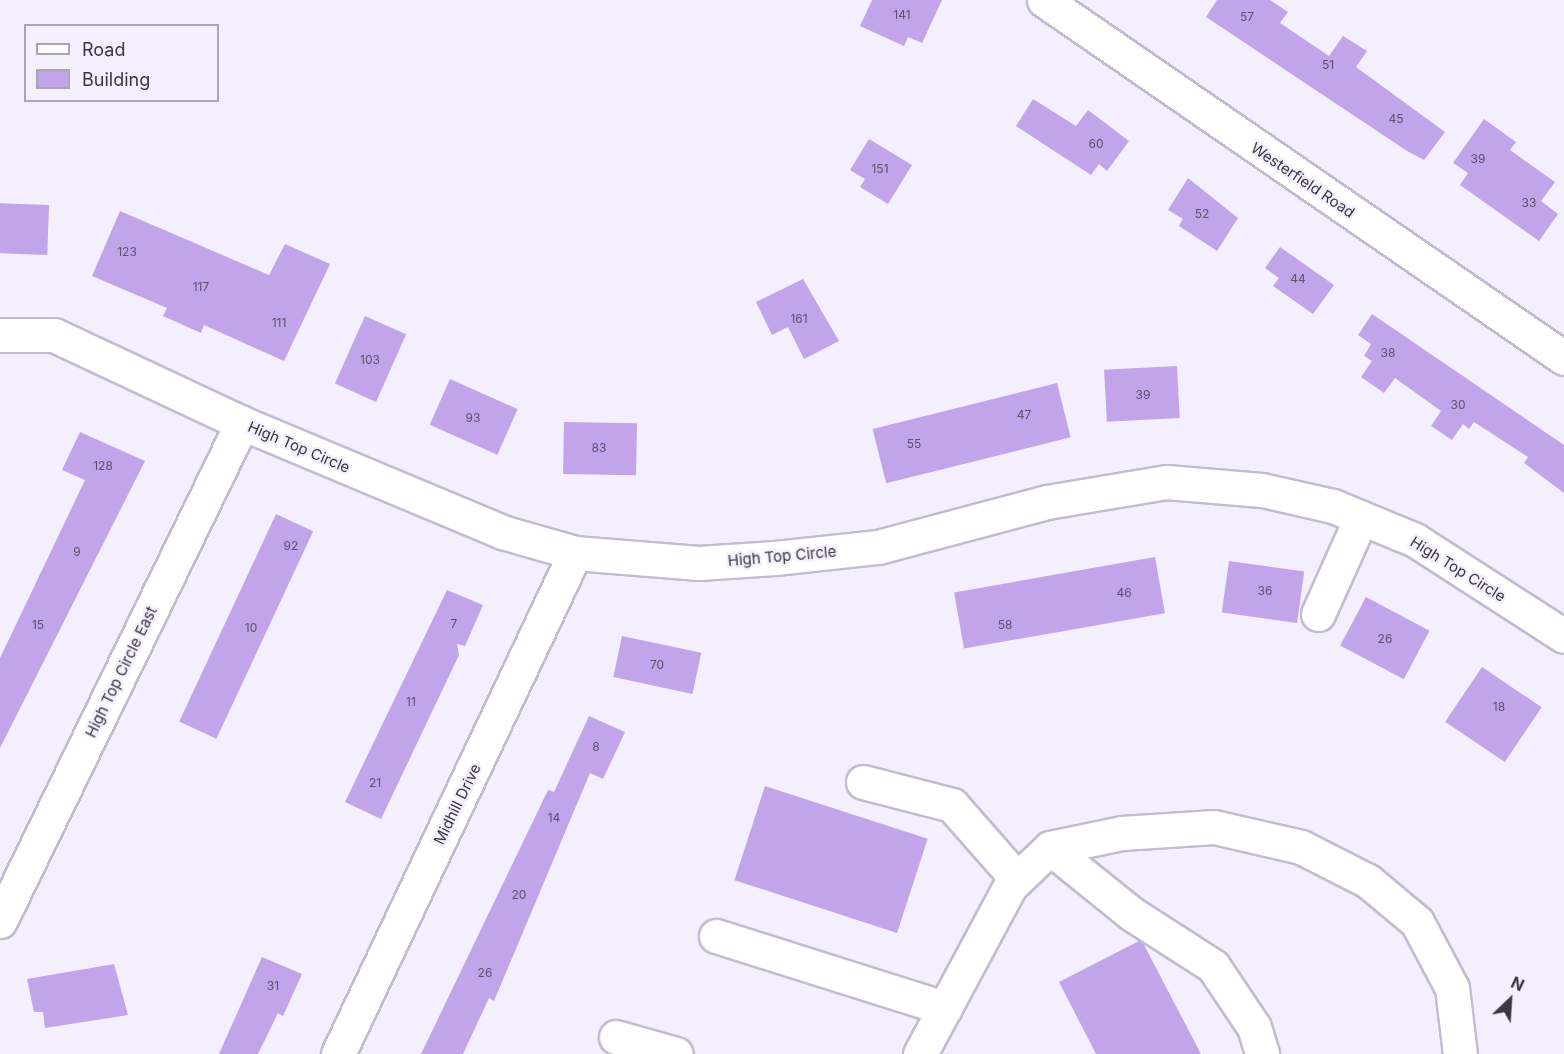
<!DOCTYPE html>
<html>
<head>
<meta charset="utf-8">
<style>
	body { margin:0 }
	#map { position:relative; width:1564px; height:1054px; overflow:hidden; background:#f4effd; font-family:Inter,sans-serif }
	div>[style] { position:absolute }
	[style*='--x'] { left:calc(var(--x)*1px); top:calc(var(--y)*1px); width:calc(var(--w)*1px); rotate:calc(var(--a)*1deg) }
	.building>* { inset:0; background:#c2a4ea; transform-origin:0 0 }
	.roads { filter:drop-shadow(2px 0 #c3bbd1) drop-shadow(-2px 0 #c3bbd1) drop-shadow(0 2px #c3bbd1) drop-shadow(0 -2px #c3bbd1) }
	.minor>* { height:33px; margin:-16.5px; padding:0 16.5px; transform-origin:16.5px; border-radius:16.5px; background:#fff }
	span { translate:-50% -50%; white-space:nowrap; text-align:center; line-height:1.15; -webkit-text-stroke:5px #f4effd; paint-order:stroke }
	.number-label { font-size:12px; color:#5c526a }
	.number-label span { -webkit-text-stroke-width:0 }
	.street-label { font-size:15px; color:#3a3740 }
	.legend { position:absolute; left:24px; top:24px; width:195px; height:78px; box-sizing:border-box; background:#f4effd; border:2px solid #aaa5b1; margin:0; padding:8px 10px; list-style:none; font-size:18px; color:#3a3740 }
	.legend li { display:flex; align-items:center; gap:12px; height:30px }
	.legend b { width:30px; border:2px solid #aaa5b1 }
	.north { position:absolute; left:1480px; top:970px; width:60px; height:60px; -webkit-text-stroke:4px #f4effd; paint-order:stroke; rotate:25deg; font-size:16px; font-weight:700; line-height:24px; text-align:center; color:#3a3740 }
	.north::after { content:''; display:block; margin:auto; width:21px; height:27px; background:#3a3740; clip-path:polygon(50% 0,100% 100%,50% 72%,0 100%) }
</style>
</head>
<body>
<div id="map">
	<div class="building">
		<div style="clip-path:polygon(872px 0,942px 0,922px 43px,908px 37px,904px 46px,860px 26px)"></div>
		<div style="clip-path:polygon(1217px 0,1270px 0,1288px 12px,1280px 23px,1329px 56px,1343px 36px,1367px 51px,1356px 67px,1445px 132px,1424px 160px,1407px 151px,1206px 17px)"></div>
		<div style="clip-path:polygon(1033px 99px,1076px 126px,1088px 110px,1129px 141px,1107px 171px,1099px 164px,1091px 175px,1016px 126px)"></div>
		<div style="clip-path:polygon(1484px 119px,1516px 142px,1510px 150px,1555px 182px,1541px 201px,1558px 214px,1539px 241px,1460px 185px,1468px 173px,1453px 163px)"></div>
		<div style="clip-path:polygon(869px 139px,912px 165px,888px 204px,860px 187px,865px 179px,850px 170px)"></div>
		<div style="clip-path:polygon(1188px 178px,1238px 218px,1217px 251px,1179px 226px,1183px 219px,1168px 210px)"></div>
		<div style="left:49px;top:205px;width:50px;height:49px;rotate:92deg"></div>
		<div style="clip-path:polygon(120px 211px,269px 275px,285px 244px,330px 264px,284px 361px,204px 325px,201px 333px,163px 316px,167px 308px,92px 276px)"></div>
		<div style="clip-path:polygon(1280px 247px,1334px 285px,1313px 314px,1273px 286px,1279px 278px,1265px 268px)"></div>
		<div style="clip-path:polygon(803px 279px,839px 341px,804px 359px,788px 327px,772px 335px,756px 302px)"></div>
		<div style="clip-path:polygon(1372px 314px,1564px 445px,1564px 493px,1524px 463px,1528px 457px,1474px 422px,1469px 429px,1463px 424px,1452px 440px,1431px 426px,1441px 411px,1395px 378px,1384px 393px,1361px 377px,1372px 361px,1364px 356px,1371px 344px,1358px 335px)"></div>
		<div style="left:365px;top:316px;width:45px;height:74px;rotate:24deg"></div>
		<div style="left:1177px;top:366px;width:52px;height:73px;rotate:87deg"></div>
		<div style="left:450px;top:379px;width:74px;height:50px;rotate:24deg"></div>
		<div style="left:1057px;top:383px;width:56px;height:190px;rotate:76deg"></div>
		<div style="left:564px;top:422px;width:73px;height:52px;rotate:1deg"></div>
		<div style="clip-path:polygon(80px 432px,145px 461px,0 748px,0 658px,85px 480px,62px 470px)"></div>
		<div style="left:276px;top:514px;width:41px;height:229px;rotate:25deg"></div>
		<div style="left:1155px;top:557px;width:57px;height:204px;rotate:80deg"></div>
		<div style="left:1229px;top:561px;width:76px;height:52px;rotate:8deg"></div>
		<div style="clip-path:polygon(447px 590px,483px 605px,465px 646px,457px 644px,459px 655px,381px 819px,345px 802px)"></div>
		<div style="left:1366px;top:597px;width:72px;height:55px;rotate:28deg"></div>
		<div style="left:622px;top:636px;width:81px;height:42px;rotate:12deg"></div>
		<div style="left:1482px;top:667px;width:72px;height:66px;rotate:34deg"></div>
		<div style="clip-path:polygon(589px 716px,625px 732px,603px 779px,590px 773px,494px 1001px,489px 998px,463px 1054px,421px 1054px,548px 790px,554px 792px)"></div>
		<div style="left:765px;top:786px;width:171px;height:99px;rotate:18deg"></div>
		<div style="clip-path:polygon(1139px 941px,1143px 943px,1201px 1054px,1096px 1054px,1059px 982px)"></div>
		<div style="clip-path:polygon(262px 957px,302px 974px,283px 1016px,278px 1013px,258px 1054px,219px 1054px)"></div>
		<div style="clip-path:polygon(114px 964px,128px 1015px,45px 1028px,43px 1012px,34px 1012px,27px 979px)"></div>
	</div>
	<div class="roads">
		<div class="minor">
			<div style="--x:1044;--y:0;--w:631;--a:34.55"></div>
			<div style="--x:0;--y:335;--w:54;--a:0"></div>
			<div style="--x:54;--y:335;--w:208;--a:25.1"></div>
			<div style="--x:242;--y:423;--w:282;--a:22.7"></div>
			<div style="--x:502;--y:532;--w:76;--a:16"></div>
			<div style="--x:575;--y:553;--w:124;--a:4.6"></div>
			<div style="--x:699;--y:563;--w:76;--a:-3.8"></div>
			<div style="--x:775;--y:558;--w:104;--a:-6.1"></div>
			<div style="--x:878;--y:547;--w:175;--a:-14.9"></div>
			<div style="--x:1047;--y:502;--w:121;--a:-9.5"></div>
			<div style="--x:1166;--y:482;--w:96;--a:4.8"></div>
			<div style="--x:1262;--y:490;--w:73;--a:12.7"></div>
			<div style="--x:1333;--y:506;--w:89;--a:22.5"></div>
			<div style="--x:1415;--y:540;--w:177;--a:32.8"></div>
			<div style="--x:1318;--y:614;--w:105;--a:-65.9"></div>
			<div style="--x:863;--y:782;--w:92;--a:14.5"></div>
			<div style="--x:952;--y:805;--w:98;--a:48.7"></div>
			<div style="--x:1050;--y:848;--w:105;--a:38.8"></div>
			<div style="--x:1132;--y:914;--w:96;--a:32.7"></div>
			<div style="--x:1213;--y:966;--w:73;--a:56.1"></div>
			<div style="--x:1254;--y:1027;--w:28;--a:73"></div>
			<div style="--x:0;--y:921;--w:554;--a:-64.08"></div>
			<div style="--x:716;--y:936;--w:240;--a:17.5"></div>
			<div style="--x:616;--y:1037;--w:62;--a:15.8"></div>
			<div style="--x:338;--y:1054;--w:554;--a:-64.68"></div>
			<div style="--x:920;--y:1054;--w:191;--a:-61.8"></div>
			<div style="--x:1010;--y:886;--w:55;--a:-43.5"></div>
			<div style="--x:1050;--y:848;--w:74;--a:-11.8"></div>
			<div style="--x:1122;--y:833;--w:92;--a:-3.7"></div>
			<div style="--x:1214;--y:827;--w:89;--a:12.9"></div>
			<div style="--x:1301;--y:847;--w:75;--a:26.9"></div>
			<div style="--x:1368;--y:881;--w:64;--a:39.9"></div>
			<div style="--x:1417;--y:922;--w:75;--a:62.1"></div>
			<div style="--x:1452;--y:988;--w:66;--a:83.1"></div>
		</div>
	</div>
	<div class="number-label">
		<span style="left:902px;top:15px">141</span>
		<span style="left:1247px;top:17px">57</span>
		<span style="left:1328px;top:65px">51</span>
		<span style="left:1396px;top:119px">45</span>
		<span style="left:1096px;top:144px">60</span>
		<span style="left:1478px;top:159px">39</span>
		<span style="left:880px;top:169px">151</span>
		<span style="left:1529px;top:203px">33</span>
		<span style="left:1202px;top:214px">52</span>
		<span style="left:127px;top:252px">123</span>
		<span style="left:1298px;top:279px">44</span>
		<span style="left:201px;top:287px">117</span>
		<span style="left:799px;top:319px">161</span>
		<span style="left:279px;top:323px">111</span>
		<span style="left:1388px;top:353px">38</span>
		<span style="left:370px;top:360px">103</span>
		<span style="left:1143px;top:395px">39</span>
		<span style="left:1458px;top:405px">30</span>
		<span style="left:1024px;top:415px">47</span>
		<span style="left:473px;top:418px">93</span>
		<span style="left:914px;top:444px">55</span>
		<span style="left:599px;top:448px">83</span>
		<span style="left:103px;top:466px">128</span>
		<span style="left:291px;top:546px">92</span>
		<span style="left:77px;top:552px">9</span>
		<span style="left:1265px;top:591px">36</span>
		<span style="left:1124px;top:593px">46</span>
		<span style="left:454px;top:624px">7</span>
		<span style="left:38px;top:625px">15</span>
		<span style="left:1005px;top:625px">58</span>
		<span style="left:251px;top:628px">10</span>
		<span style="left:1385px;top:639px">26</span>
		<span style="left:657px;top:665px">70</span>
		<span style="left:411px;top:702px">11</span>
		<span style="left:1499px;top:707px">18</span>
		<span style="left:596px;top:747px">8</span>
		<span style="left:375px;top:783px">21</span>
		<span style="left:554px;top:818px">14</span>
		<span style="left:519px;top:895px">20</span>
		<span style="left:485px;top:973px">26</span>
		<span style="left:273px;top:986px">31</span>
	</div>
	<div class="street-label">
		<span style="left:1303px;top:180px;rotate:34deg">Westerfield Road</span>
		<span style="left:299px;top:447px;rotate:23deg">High Top Circle</span>
		<span style="left:782px;top:556px;rotate:-5deg">High Top Circle</span>
		<span style="left:1458px;top:569px;rotate:32deg">High Top Circle</span>
		<span style="left:121px;top:672px;rotate:-64deg">High Top Circle East</span>
		<span style="left:457px;top:804px;rotate:-64deg">Midhill Drive</span>
	</div>
	<ul class="legend">
	<li><b style="height:8px;background:#fff"></b>Road</li>
	<li><b style="height:16px;background:#c2a4ea"></b>Building</li>
	</ul>
	<div class="north">N</div>
</div>
</body>
</html>
